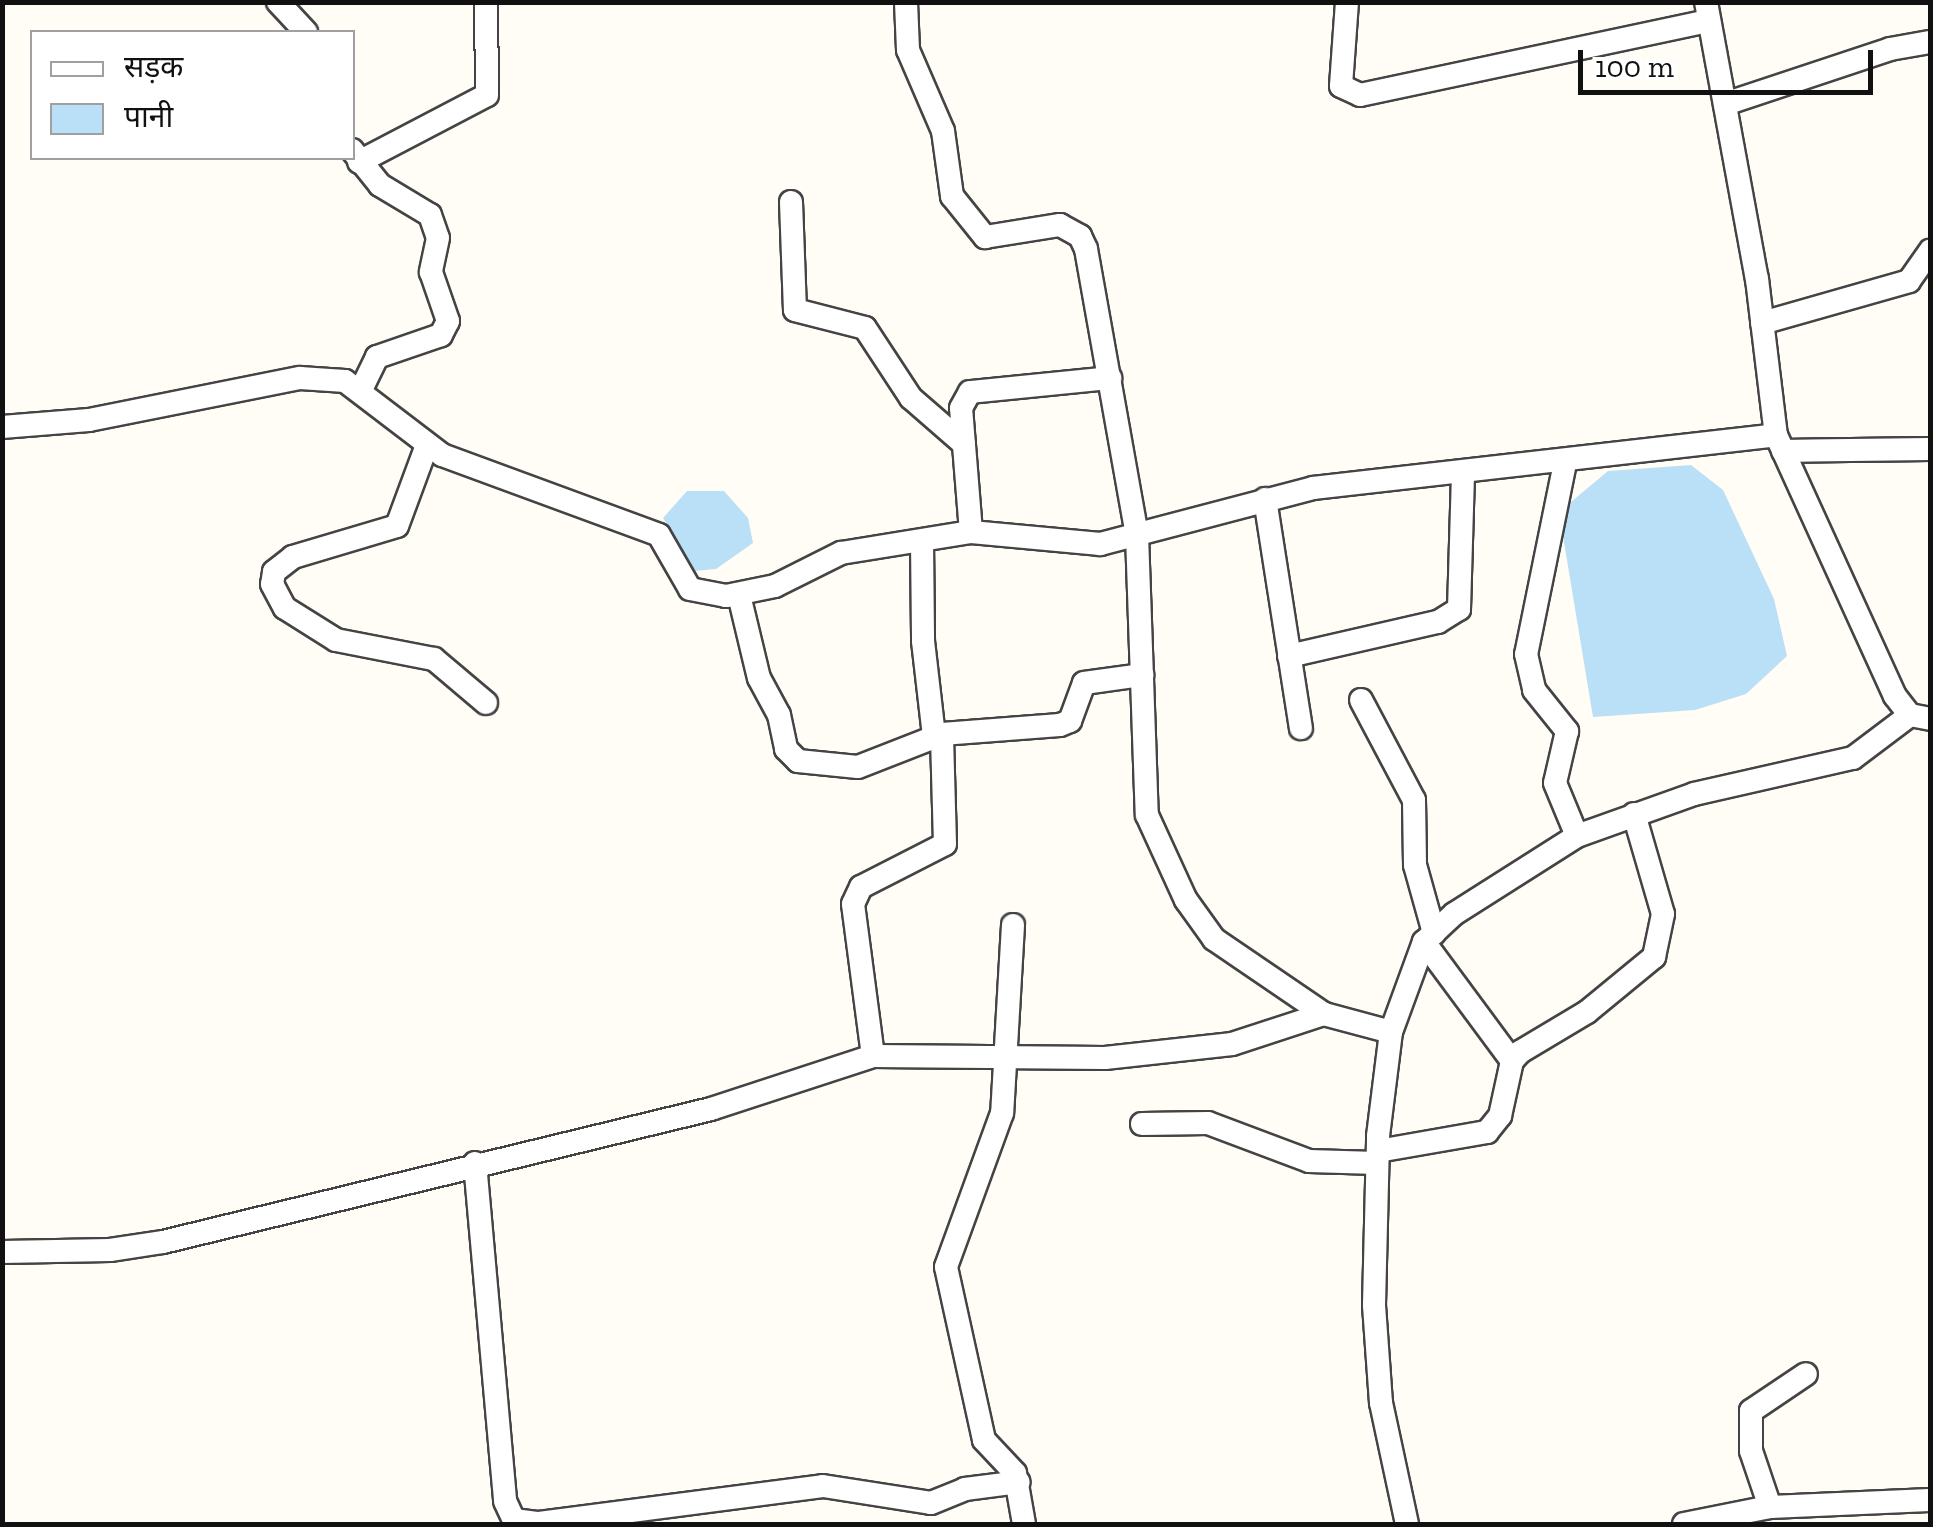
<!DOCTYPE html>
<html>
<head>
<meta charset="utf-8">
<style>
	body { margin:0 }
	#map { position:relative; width:1933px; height:1527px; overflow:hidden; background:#fffdf5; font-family:"Zilla Slab","Noto Sans Devanagari",serif }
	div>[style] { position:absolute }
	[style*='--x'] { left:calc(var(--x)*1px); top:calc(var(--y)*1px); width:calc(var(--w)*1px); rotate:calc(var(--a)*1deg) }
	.water>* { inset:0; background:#b9e0f7 }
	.roads { filter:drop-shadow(2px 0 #444) drop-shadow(-2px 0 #444) drop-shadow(0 2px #444) drop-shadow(0 -2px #444) }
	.street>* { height:22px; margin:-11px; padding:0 11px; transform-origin:11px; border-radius:11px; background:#fff }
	span { translate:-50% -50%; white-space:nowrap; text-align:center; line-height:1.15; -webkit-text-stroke:10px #fff; paint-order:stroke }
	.frame { position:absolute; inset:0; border:5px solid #111; pointer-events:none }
	.legend { position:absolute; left:30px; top:30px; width:325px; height:130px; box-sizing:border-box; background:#fff; border:2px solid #a0a0a0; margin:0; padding:12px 18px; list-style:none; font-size:30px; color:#111 }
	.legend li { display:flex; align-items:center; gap:20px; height:50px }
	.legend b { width:50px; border:2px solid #a0a0a0 }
	.scale { position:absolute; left:1578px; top:50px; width:295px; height:45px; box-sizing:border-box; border:5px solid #111; border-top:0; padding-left:12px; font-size:30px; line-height:35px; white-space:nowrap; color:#111; -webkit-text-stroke:8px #fff; paint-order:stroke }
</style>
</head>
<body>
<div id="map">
	<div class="water">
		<div style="clip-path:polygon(1691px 465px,1723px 490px,1774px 599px,1787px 656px,1746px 694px,1695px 710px,1593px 717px,1559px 512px,1608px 471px)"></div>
		<div style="clip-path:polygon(687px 491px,724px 491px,748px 518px,753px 543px,716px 569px,695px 571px,663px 518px)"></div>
	</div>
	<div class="roads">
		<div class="street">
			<div style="--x:278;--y:2;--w:41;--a:47"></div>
			<div style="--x:906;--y:2;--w:48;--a:87.6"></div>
			<div style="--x:908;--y:50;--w:88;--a:66.6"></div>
			<div style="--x:943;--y:131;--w:66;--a:82.1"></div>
			<div style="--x:952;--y:196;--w:53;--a:51.2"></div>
			<div style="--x:985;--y:237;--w:76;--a:-9.1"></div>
			<div style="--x:1060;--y:225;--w:23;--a:29"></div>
			<div style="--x:1080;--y:236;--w:14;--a:65"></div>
			<div style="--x:1086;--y:249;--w:291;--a:79.9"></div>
			<div style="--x:1137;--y:535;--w:280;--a:88"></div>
			<div style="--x:1147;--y:815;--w:94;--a:65.4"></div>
			<div style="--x:1186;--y:900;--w:48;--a:54.3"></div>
			<div style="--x:1214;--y:939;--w:133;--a:34.3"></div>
			<div style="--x:1347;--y:2;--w:84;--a:94.1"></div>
			<div style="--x:1341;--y:86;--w:21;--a:25"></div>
			<div style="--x:1360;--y:95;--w:357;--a:-12"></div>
			<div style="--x:1706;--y:2;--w:282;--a:79.6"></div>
			<div style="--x:1757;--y:279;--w:157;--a:83.1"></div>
			<div style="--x:1776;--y:435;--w:287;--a:65.5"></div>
			<div style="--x:1895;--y:696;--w:24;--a:52"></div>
			<div style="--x:1910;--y:715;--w:20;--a:11"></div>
			<div style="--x:1725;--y:104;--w:174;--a:-18.4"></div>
			<div style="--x:1890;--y:49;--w:41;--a:-9.9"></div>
			<div style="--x:352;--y:150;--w:45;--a:51.3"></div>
			<div style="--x:380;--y:185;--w:58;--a:31"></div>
			<div style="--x:430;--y:215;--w:24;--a:71"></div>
			<div style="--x:438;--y:238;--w:35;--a:102"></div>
			<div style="--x:431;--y:272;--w:52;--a:70.9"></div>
			<div style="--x:448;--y:321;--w:16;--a:117"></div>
			<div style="--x:441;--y:335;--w:68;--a:161"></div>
			<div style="--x:377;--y:357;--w:37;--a:116"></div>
			<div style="--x:359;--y:162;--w:144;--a:-27.6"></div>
			<div style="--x:487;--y:95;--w:93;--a:-90.6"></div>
			<div style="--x:791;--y:202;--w:108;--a:87.9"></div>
			<div style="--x:795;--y:310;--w:72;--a:14.4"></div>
			<div style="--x:865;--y:328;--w:84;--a:56.7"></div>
			<div style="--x:911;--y:398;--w:70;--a:41"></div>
			<div style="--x:1762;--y:323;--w:153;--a:-15.9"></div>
			<div style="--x:1909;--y:281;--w:37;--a:-55"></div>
			<div style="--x:2;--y:427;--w:87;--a:-4.6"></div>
			<div style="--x:89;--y:420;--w:215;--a:-11.3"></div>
			<div style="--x:300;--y:378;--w:45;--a:3.8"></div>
			<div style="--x:345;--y:381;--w:122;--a:37.3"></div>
			<div style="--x:442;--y:455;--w:231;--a:20.2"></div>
			<div style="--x:659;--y:535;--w:62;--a:60.1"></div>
			<div style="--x:690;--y:589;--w:37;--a:11"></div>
			<div style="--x:726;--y:596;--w:50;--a:-11.5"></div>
			<div style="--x:775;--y:586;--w:74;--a:-26.6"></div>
			<div style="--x:841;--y:553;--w:132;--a:-9.2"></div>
			<div style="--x:971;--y:532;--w:130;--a:5.3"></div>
			<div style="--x:1100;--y:544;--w:220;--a:-14.7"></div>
			<div style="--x:1313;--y:488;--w:466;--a:-6.5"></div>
			<div style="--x:427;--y:445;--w:86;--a:110.3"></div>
			<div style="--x:397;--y:526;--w:109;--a:163.4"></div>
			<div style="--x:293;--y:557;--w:24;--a:142"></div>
			<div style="--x:274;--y:572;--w:12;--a:99"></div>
			<div style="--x:272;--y:584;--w:27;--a:62"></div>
			<div style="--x:285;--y:608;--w:60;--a:32.1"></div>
			<div style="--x:336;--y:640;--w:100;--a:11"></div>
			<div style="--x:434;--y:659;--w:68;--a:40.2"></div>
			<div style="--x:1783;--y:451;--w:147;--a:-0.8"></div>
			<div style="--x:1565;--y:463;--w:195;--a:101.5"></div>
			<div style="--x:1526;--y:654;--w:37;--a:77"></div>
			<div style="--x:1534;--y:690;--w:53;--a:51.2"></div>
			<div style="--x:1567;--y:731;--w:53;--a:103"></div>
			<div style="--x:1555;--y:783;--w:57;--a:67.5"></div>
			<div style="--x:1265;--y:499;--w:232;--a:81.1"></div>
			<div style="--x:971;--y:532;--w:124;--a:-94.6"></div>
			<div style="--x:961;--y:408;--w:18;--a:-61"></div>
			<div style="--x:970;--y:392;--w:141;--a:-5.7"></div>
			<div style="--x:922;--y:541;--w:100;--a:89.4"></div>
			<div style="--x:923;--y:641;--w:96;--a:83.4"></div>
			<div style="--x:739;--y:595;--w:85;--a:76.5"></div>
			<div style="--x:759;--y:678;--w:42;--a:61.6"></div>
			<div style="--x:779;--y:715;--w:35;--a:78"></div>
			<div style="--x:786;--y:749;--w:17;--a:45"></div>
			<div style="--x:798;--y:761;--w:60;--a:5.7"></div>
			<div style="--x:858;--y:767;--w:90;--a:-21.4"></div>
			<div style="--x:942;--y:734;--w:118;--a:-4.4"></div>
			<div style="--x:1060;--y:725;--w:11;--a:-22"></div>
			<div style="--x:1070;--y:721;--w:40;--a:-69.8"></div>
			<div style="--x:1084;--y:683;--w:59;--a:-7.9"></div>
			<div style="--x:1289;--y:656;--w:153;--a:-12.9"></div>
			<div style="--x:1438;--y:622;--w:25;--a:-32"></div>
			<div style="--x:1459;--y:609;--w:137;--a:-88.3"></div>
			<div style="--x:1361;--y:700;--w:113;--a:62.1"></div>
			<div style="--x:1414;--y:800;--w:65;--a:89.1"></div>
			<div style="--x:1415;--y:865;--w:71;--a:74.4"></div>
			<div style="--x:1013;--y:925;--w:188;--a:93.3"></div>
			<div style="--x:1002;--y:1113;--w:164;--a:110"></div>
			<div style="--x:946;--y:1267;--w:177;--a:77.6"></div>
			<div style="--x:984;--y:1440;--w:45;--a:46.8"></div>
			<div style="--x:1015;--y:1473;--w:52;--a:80"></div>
			<div style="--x:1424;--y:942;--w:148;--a:53.5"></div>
			<div style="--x:873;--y:1056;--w:153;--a:-97.5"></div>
			<div style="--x:853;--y:904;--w:19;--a:-65"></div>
			<div style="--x:861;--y:887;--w:94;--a:-27.1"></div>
			<div style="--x:945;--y:844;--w:110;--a:-91.6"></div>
			<div style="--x:1142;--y:1124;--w:66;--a:-0.9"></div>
			<div style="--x:1208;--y:1123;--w:108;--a:20.6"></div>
			<div style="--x:1309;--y:1161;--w:68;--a:1.7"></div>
			<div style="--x:1378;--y:1151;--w:111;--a:-9.9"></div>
			<div style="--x:1487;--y:1132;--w:21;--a:-51"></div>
			<div style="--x:1500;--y:1116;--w:56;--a:-77.7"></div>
			<div style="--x:1512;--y:1061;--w:12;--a:-48"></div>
			<div style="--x:1520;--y:1052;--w:78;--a:-30.8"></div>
			<div style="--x:1587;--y:1012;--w:87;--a:-39.4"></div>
			<div style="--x:1654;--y:957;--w:44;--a:-78.2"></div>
			<div style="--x:1663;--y:914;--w:104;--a:-106.2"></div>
			<div style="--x:475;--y:1163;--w:339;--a:84.9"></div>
			<div style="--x:505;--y:1501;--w:21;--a:65"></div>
			<div style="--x:514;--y:1520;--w:25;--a:7"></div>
			<div style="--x:539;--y:1523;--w:286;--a:-7.4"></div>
			<div style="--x:823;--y:1486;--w:109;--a:8.9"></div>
			<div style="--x:931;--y:1503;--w:37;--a:-22"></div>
			<div style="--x:965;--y:1489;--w:54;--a:-7.4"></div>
			<div style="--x:2;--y:1252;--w:108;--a:-1.1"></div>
			<div style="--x:110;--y:1250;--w:54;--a:-8.6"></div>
			<div style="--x:163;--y:1242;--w:564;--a:-13.64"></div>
			<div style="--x:711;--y:1109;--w:170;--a:-18.1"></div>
			<div style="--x:873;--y:1056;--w:232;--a:0.5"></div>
			<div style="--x:1105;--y:1058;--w:128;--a:-6.3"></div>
			<div style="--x:1232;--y:1044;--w:97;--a:-18.1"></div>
			<div style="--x:1324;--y:1014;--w:69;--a:15"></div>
			<div style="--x:1770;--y:1507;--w:59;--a:-108.7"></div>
			<div style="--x:1751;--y:1451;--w:40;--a:-90"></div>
			<div style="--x:1751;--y:1411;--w:66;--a:-33.9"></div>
			<div style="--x:1407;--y:1524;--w:124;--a:-102.1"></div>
			<div style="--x:1381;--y:1403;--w:98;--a:-94.1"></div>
			<div style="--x:1374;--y:1305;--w:169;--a:-88.6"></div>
			<div style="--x:1378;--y:1136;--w:105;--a:-82.9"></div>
			<div style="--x:1391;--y:1032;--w:96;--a:-69.9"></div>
			<div style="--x:1424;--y:942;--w:41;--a:-43"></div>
			<div style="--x:1454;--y:914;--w:146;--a:-32.4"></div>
			<div style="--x:1577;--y:836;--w:124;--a:-19.7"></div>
			<div style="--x:1694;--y:794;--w:163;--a:-12.8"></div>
			<div style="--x:1853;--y:758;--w:71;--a:-37"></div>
			<div style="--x:1684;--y:1524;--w:88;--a:-11.2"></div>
			<div style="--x:1770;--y:1507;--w:160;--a:-2.5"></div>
		</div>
	</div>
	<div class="frame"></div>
	<ul class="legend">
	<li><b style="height:12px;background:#fff"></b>सड़क</li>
	<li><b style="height:28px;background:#b9e0f7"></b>पानी</li>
	</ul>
	<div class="scale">100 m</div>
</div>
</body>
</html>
